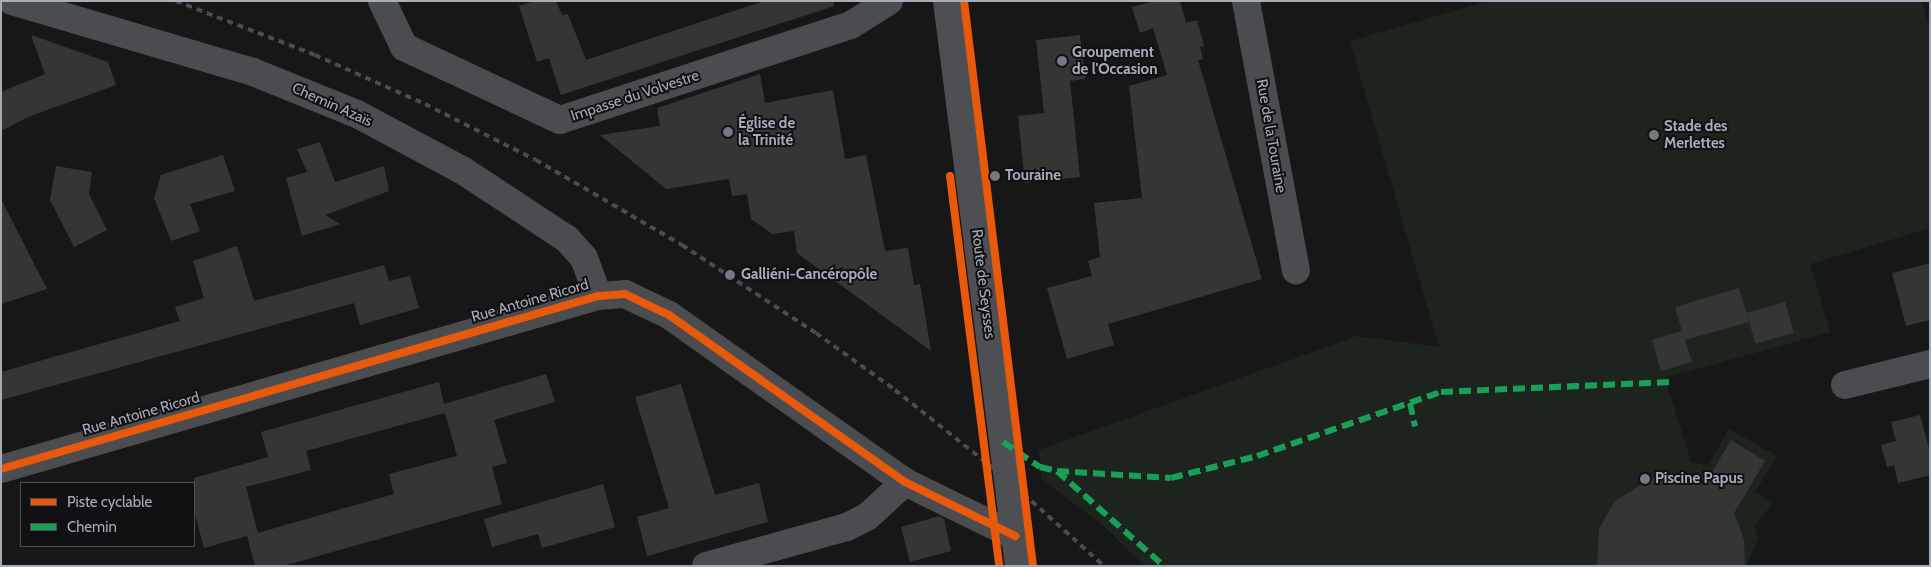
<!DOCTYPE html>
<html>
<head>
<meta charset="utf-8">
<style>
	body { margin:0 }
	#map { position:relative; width:1931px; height:567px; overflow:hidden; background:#171717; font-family:Cabin,sans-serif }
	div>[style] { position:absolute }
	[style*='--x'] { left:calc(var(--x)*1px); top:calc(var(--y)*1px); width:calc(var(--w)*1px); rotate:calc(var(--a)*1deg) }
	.green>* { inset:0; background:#1d241e }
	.building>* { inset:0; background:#353536; transform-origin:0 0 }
	.minor>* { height:28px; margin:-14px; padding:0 14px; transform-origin:14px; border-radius:14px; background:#4b4c50 }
	.major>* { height:28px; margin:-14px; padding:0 14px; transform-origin:14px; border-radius:14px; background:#4d4f52 }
	.rail>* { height:4px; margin-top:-2px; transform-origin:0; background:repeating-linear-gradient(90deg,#4b4c4f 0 6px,transparent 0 11px) }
	.quiet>* { height:6px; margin-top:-3px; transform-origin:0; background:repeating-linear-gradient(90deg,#1a9f57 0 12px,transparent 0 18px) }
	.cycleway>* { height:8px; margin:-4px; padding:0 4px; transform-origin:4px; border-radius:4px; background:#e8590c }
	.dots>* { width:14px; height:14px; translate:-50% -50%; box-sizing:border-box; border:2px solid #111113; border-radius:50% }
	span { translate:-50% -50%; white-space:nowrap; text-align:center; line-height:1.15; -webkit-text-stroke:4px #111113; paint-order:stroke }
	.poi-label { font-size:15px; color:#a7adb8; font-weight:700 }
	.left { translate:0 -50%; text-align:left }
	.street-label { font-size:15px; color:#a7adb8 }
	.frame { position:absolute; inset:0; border:2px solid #a7adb8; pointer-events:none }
	.legend { position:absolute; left:20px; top:482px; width:175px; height:65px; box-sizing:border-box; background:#111113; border:1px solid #4d4f55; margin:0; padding:6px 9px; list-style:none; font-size:15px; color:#a7adb8 }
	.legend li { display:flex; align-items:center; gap:10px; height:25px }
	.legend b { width:25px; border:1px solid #4d4f55 }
</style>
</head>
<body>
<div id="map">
	<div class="green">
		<div style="clip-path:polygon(1488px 1px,1922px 1px,1930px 32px,1930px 228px,1810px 264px,1830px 332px,1665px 378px,1691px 462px,1708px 465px,1729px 429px,1777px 456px,1755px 492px,1772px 504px,1755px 526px,1758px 538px,1746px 566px,1145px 566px,1100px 523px,1041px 479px,1039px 450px,1357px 336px,1439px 347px,1350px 41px)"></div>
	</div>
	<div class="building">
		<div style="clip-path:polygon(534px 1px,556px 1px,562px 15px,568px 14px,586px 60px,764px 1px,834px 1px,834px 6px,561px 95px,549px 58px,537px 62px,519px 6px)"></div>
		<div style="clip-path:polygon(1154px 1px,1180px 1px,1186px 23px,1197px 20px,1204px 46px,1200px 47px,1203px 59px,1198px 60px,1262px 279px,1108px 324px,1114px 345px,1067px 359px,1047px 288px,1092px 276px,1088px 261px,1100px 257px,1094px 203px,1142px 198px,1129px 86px,1167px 75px,1153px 28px,1140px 33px,1132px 7px)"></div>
		<div style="clip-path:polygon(31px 35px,108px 62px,116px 85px,28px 117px,1px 131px,1px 92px,45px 74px)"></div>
		<div style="clip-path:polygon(1080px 35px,1085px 79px,1070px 81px,1080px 177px,1025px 183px,1018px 116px,1044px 113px,1036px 40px)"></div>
		<div style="clip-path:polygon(760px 74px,765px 103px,833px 90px,845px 159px,866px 155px,885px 251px,908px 248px,914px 285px,920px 284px,931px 351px,797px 253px,794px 231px,772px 234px,751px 219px,747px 194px,732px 196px,729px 179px,666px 189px,600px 135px,660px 126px,657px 108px)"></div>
		<div style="clip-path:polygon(320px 142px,335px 182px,384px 166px,389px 191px,325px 215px,340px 224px,302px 236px,286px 178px,307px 172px,297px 149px)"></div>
		<div style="clip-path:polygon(223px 155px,235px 191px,190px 204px,200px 231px,171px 241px,154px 198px,161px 175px)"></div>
		<div style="clip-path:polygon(56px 166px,92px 172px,89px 194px,107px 230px,74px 247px,50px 200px)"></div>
		<div style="clip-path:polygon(1px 199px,47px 289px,1px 304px)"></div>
		<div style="clip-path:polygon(237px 246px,254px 301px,384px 265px,389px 281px,410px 276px,419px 308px,360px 325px,354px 303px,1px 400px,1px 372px,180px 321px,175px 307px,204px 298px,193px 261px)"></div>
		<div style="clip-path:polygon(1930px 263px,1930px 320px,1906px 326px,1892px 273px)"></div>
		<div style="clip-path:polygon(1739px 288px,1749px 322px,1685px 340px,1692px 362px,1661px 371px,1652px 340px,1682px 331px,1675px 307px)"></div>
		<div style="left:1785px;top:302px;width:32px;height:40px;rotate:74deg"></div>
		<div style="clip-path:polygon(evenodd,546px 374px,555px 402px,494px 420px,507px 463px,492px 467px,502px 504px,283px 566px,255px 566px,247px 536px,204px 548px,194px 511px,194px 478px,268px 457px,261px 432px,439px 382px,444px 404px,546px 374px,445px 413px,457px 456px,389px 474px,394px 494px,247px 536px,258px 533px,246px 487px,311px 470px,306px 451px,445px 413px)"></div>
		<div style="clip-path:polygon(681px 384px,715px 495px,759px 483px,768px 522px,647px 556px,637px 517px,669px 508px,635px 397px)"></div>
		<div style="clip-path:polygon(1920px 415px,1930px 452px,1930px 475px,1898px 483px,1894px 465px,1887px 467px,1881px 445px,1896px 441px,1891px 422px)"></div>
		<div style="clip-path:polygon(1731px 440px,1765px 461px,1734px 513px,1744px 540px,1745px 566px,1597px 566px,1599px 529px,1615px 501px,1651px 478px,1683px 477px,1705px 484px)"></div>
		<div style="clip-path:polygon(603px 484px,615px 527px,542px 548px,538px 534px,492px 547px,484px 519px)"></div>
		<div style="clip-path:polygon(939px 516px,944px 519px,951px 551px,910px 562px,901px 527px)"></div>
	</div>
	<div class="minor">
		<div style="--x:12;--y:1;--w:251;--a:16.4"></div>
		<div style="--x:253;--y:72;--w:112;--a:22"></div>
		<div style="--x:357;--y:114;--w:119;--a:28.1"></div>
		<div style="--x:462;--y:170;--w:126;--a:33.3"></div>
		<div style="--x:567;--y:239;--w:25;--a:48"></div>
		<div style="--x:584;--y:258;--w:40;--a:69.8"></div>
		<div style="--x:382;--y:1;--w:51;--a:64.4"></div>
		<div style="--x:404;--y:47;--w:172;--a:25.1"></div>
		<div style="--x:560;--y:120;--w:306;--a:-18.1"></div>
		<div style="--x:851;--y:25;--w:45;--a:-32.3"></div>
		<div style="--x:1246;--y:1;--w:274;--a:79.5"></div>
		<div style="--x:1845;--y:385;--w:88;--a:-13.9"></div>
		<div style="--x:1;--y:469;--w:622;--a:-16.16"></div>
		<div style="--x:598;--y:296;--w:27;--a:-4"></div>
		<div style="--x:625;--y:294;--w:49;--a:25.5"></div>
		<div style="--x:669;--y:315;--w:289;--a:35.3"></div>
		<div style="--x:905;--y:482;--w:123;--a:26.1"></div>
		<div style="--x:706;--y:566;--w:146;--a:-15.5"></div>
		<div style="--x:847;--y:527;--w:22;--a:-27"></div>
		<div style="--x:867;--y:517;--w:52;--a:-42.6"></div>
	</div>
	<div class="major">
		<div style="--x:947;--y:1;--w:570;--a:82.74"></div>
	</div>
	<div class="rail">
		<div style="--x:176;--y:1;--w:149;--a:21.2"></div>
		<div style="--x:315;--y:55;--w:120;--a:24"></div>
		<div style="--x:425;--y:104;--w:124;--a:26.8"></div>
		<div style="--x:536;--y:160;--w:169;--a:30.2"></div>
		<div style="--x:682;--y:245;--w:160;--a:33.3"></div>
		<div style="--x:816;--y:333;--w:97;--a:35.8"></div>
		<div style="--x:895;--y:390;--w:143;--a:38.5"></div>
		<div style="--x:1007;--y:479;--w:130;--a:41.9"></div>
	</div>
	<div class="quiet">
		<div style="--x:1410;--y:403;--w:24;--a:78"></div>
		<div style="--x:1003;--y:442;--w:45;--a:34"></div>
		<div style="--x:1040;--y:467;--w:17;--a:13"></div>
		<div style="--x:1057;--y:471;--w:114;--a:3.5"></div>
		<div style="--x:1171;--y:478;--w:89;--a:-14.3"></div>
		<div style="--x:1257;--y:456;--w:195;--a:-19.2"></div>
		<div style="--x:1441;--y:392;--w:231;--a:-2.5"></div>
		<div style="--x:1057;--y:471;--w:143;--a:41.6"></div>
	</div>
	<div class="cycleway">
		<div style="--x:964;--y:1;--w:569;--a:83.04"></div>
		<div style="--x:950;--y:176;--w:393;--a:82.8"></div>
		<div style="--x:1;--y:469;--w:622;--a:-16.16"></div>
		<div style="--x:598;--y:296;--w:27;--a:-4"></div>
		<div style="--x:625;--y:294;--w:49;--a:25.5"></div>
		<div style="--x:669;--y:315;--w:289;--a:35.3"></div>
		<div style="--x:905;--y:482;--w:123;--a:26.1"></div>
	</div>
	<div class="dots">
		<div style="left:1062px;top:61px;background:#757880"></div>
		<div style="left:728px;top:132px;background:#757880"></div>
		<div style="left:1654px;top:135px;background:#757880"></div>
		<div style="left:995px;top:176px;background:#757880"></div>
		<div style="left:730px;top:275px;background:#757880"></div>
		<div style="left:1645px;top:479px;background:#757880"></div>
	</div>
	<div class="poi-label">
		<span class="left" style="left:1072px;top:61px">Groupement<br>de l'Occasion</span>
		<span class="left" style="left:738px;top:132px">Église de<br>la Trinité</span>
		<span class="left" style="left:1664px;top:135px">Stade des<br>Merlettes</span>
		<span class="left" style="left:1005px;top:176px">Touraine</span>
		<span class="left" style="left:741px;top:275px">Galliéni-Cancéropôle</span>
		<span class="left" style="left:1655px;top:479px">Piscine Papus</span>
	</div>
	<div class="street-label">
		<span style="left:635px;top:96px;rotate:-18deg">Impasse du Volvestre</span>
		<span style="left:332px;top:105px;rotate:24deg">Chemin Azaïs</span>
		<span style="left:1271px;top:136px;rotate:80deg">Rue de la Touraine</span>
		<span style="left:983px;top:284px;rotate:83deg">Route de Seysses</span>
		<span style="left:530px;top:301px;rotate:-16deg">Rue Antoine Ricord</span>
		<span style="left:141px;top:414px;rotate:-16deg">Rue Antoine Ricord</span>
	</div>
	<div class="frame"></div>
	<ul class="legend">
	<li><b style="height:6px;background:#e8590c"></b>Piste cyclable</li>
	<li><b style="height:6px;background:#1a9f57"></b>Chemin</li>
	</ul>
</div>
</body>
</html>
